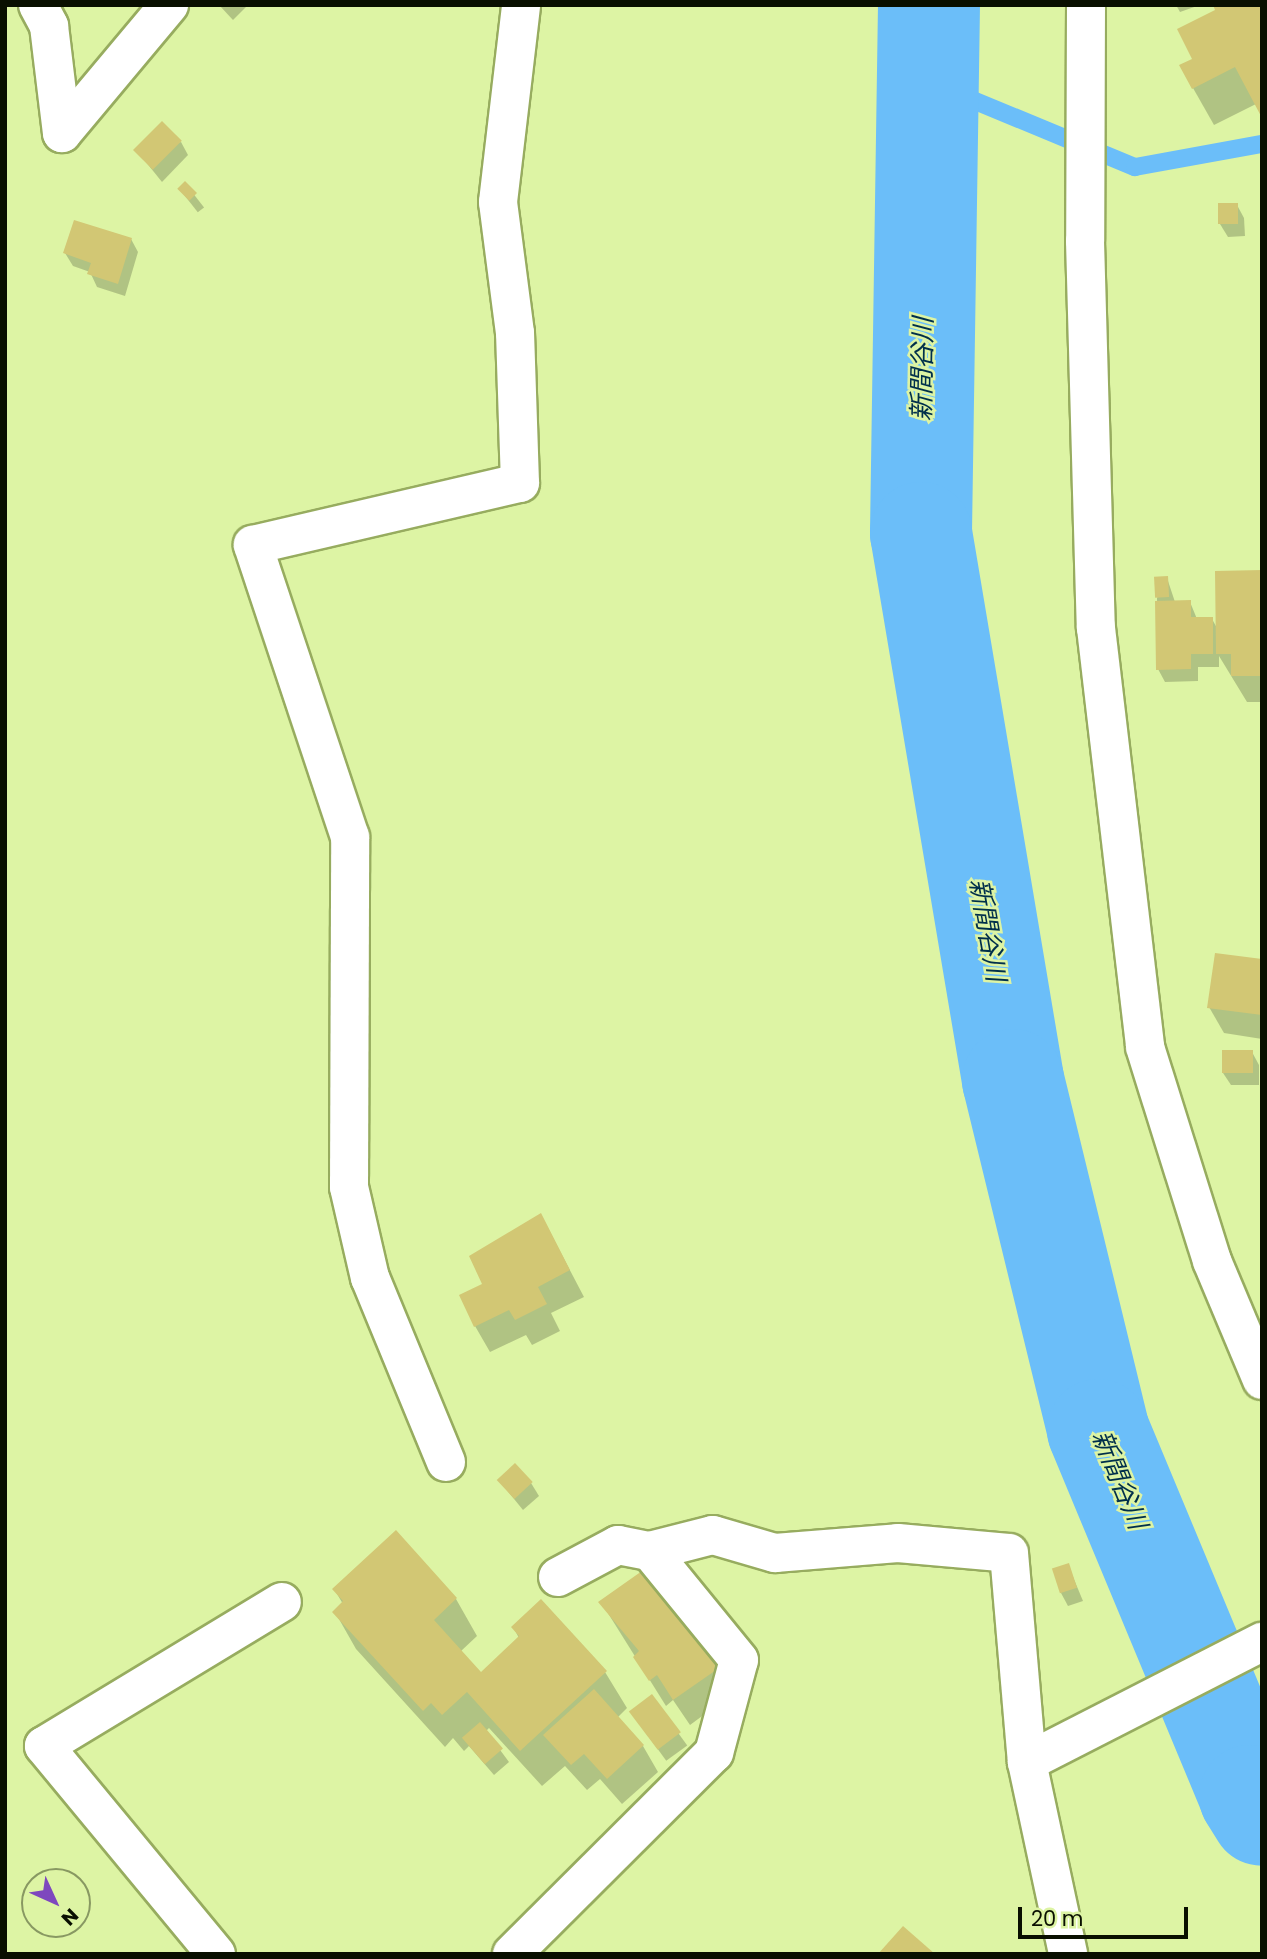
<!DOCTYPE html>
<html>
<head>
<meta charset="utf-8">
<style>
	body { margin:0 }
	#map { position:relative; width:1267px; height:1959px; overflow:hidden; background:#ddf4a4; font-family:Poppins,"Noto Sans JP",sans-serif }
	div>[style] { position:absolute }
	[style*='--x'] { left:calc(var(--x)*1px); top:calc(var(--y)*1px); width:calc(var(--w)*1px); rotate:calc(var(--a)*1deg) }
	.shadow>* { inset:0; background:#0003; transform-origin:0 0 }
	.stream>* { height:18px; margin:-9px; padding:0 9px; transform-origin:9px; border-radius:9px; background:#6bbef9 }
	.river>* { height:102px; margin:-51px; padding:0 51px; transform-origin:51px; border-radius:51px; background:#6bbef9 }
	.building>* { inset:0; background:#d2c774; transform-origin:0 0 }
	.roads { filter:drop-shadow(2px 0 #97ac5f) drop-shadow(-2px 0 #97ac5f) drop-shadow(0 2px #97ac5f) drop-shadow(0 -2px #97ac5f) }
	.minor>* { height:38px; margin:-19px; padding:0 19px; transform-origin:19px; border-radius:19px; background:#fff }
	.tertiary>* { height:38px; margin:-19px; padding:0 19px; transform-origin:19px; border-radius:19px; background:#fff }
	span { translate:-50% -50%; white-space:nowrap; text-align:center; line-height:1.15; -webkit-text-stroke:5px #ddf4a4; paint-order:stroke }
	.water-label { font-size:26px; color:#002f4b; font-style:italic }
	.frame { position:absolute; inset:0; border:7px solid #090f00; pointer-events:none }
	.north { position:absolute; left:21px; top:1868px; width:70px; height:70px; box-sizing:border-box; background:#ddf4a4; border:2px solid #889862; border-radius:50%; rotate:135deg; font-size:19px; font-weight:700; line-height:28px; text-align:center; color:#090f00 }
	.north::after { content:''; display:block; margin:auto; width:24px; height:32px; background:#7e47be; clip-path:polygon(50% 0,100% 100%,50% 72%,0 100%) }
	.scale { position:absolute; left:1018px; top:1907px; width:170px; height:32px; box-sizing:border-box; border:4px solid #090f00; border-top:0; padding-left:9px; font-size:21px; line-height:24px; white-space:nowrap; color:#090f00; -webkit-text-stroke:5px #ddf4a4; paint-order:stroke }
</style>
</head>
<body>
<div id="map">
	<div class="shadow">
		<div style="clip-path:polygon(219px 5px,248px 5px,233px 20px)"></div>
		<div style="clip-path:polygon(1176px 5px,1200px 5px,1180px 12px)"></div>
		<div style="clip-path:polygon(1218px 10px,1256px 104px,1214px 125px,1193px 88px,1194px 59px)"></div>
		<div style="clip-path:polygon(181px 142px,188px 155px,162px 182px,137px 151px)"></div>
		<div style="left:185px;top:183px;width:31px;height:8px;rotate:52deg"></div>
		<div style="clip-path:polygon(1237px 205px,1244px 218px,1245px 236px,1228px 237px,1220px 224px)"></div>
		<div style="clip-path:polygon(131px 239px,138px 252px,125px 296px,97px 287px,90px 272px,73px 266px,65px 253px)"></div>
		<div style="clip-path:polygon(1262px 572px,1262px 702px,1247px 702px,1219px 656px,1219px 667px,1198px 667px,1198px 681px,1165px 682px,1158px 669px,1157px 598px,1167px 578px,1175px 602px,1190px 602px,1197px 619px,1212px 619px,1217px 628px)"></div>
		<div style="clip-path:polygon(1262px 961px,1262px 1039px,1224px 1033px,1209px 1007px)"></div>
		<div style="clip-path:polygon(1252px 1052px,1259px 1065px,1259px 1085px,1231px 1085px,1223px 1073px)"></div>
		<div style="clip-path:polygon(541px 1215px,584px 1297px,551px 1313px,560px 1331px,532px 1345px,526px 1335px,490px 1352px,475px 1326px,484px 1285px)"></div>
		<div style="clip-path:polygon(498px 1479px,531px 1483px,539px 1496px,523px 1510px)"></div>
		<div style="clip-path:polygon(1068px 1565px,1083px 1601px,1068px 1606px,1061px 1593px)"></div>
		<div style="clip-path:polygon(334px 1589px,456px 1599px,477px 1636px,460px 1652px,481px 1674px,519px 1638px,513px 1627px,605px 1672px,627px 1708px,617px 1718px,643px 1746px,658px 1772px,622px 1804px,600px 1779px,587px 1790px,565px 1766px,542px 1786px,489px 1728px,486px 1731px,509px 1762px,494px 1775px,469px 1746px,464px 1751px,453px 1738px,445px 1747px,356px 1649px,335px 1612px,343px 1604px)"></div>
		<div style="clip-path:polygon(601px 1602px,718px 1669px,732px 1694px,690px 1725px,673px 1700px,666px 1706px)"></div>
		<div style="left:652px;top:1697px;width:60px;height:26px;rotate:54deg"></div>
	</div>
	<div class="stream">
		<div style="--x:927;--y:81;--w:225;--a:22.5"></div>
		<div style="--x:1135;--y:167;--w:129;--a:-10.3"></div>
	</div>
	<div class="river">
		<div style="--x:929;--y:5;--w:528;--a:90.87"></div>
		<div style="--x:921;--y:533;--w:555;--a:80.45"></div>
		<div style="--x:1013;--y:1080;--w:360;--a:76.3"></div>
		<div style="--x:1098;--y:1430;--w:396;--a:67.4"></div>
		<div style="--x:1250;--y:1796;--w:22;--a:58"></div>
	</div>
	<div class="building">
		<div style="clip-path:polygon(1213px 5px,1262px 5px,1262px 118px,1235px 67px,1192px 89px,1179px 65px,1192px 59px,1177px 29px,1215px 10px)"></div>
		<div style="left:162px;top:121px;width:28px;height:41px;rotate:45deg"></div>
		<div style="left:185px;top:181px;width:17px;height:11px;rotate:45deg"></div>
		<div style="left:1238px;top:203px;width:21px;height:20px;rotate:90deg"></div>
		<div style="clip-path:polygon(74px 220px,132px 238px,118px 284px,87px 274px,91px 263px,63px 253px)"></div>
		<div style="clip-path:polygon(1262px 570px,1262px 676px,1231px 676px,1231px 654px,1216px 654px,1215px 571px)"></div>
		<div style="left:1168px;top:576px;width:21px;height:14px;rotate:87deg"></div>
		<div style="clip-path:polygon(1191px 600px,1191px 617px,1213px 617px,1213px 654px,1191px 654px,1191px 669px,1156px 670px,1155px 601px)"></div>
		<div style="clip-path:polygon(1215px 953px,1262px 959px,1262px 1015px,1207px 1008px)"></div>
		<div style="left:1222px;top:1050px;width:31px;height:23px"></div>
		<div style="clip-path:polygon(541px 1213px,570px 1270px,538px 1287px,547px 1304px,515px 1320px,509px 1310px,474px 1327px,459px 1295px,482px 1284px,469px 1256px)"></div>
		<div style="left:515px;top:1463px;width:26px;height:25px;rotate:47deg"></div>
		<div style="clip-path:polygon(396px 1530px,457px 1598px,434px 1620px,481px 1672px,519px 1636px,511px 1627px,541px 1599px,607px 1671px,520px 1751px,467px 1692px,442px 1715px,431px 1703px,423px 1711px,332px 1612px,343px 1601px,332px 1589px)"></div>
		<div style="left:1069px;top:1563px;width:26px;height:18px;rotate:72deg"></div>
		<div style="clip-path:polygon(642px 1571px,657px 1591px,664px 1587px,719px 1668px,673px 1700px,657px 1675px,649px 1681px,633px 1657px,639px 1651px,598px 1602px)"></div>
		<div style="clip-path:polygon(594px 1689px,644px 1745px,607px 1779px,584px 1754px,571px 1765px,543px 1735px)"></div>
		<div style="left:652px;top:1694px;width:48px;height:29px;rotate:53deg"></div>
		<div style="left:480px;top:1722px;width:35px;height:24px;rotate:49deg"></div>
		<div style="clip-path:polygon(903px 1926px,935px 1954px,878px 1954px)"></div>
	</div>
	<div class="roads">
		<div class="minor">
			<div style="--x:38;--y:5;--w:24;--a:62"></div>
			<div style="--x:49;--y:26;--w:108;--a:83.1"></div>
			<div style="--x:62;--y:133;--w:167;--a:-50.1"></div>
			<div style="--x:446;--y:1462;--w:199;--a:-112.4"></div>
			<div style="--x:370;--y:1278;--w:93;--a:-103"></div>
			<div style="--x:349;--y:1187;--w:350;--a:-89.8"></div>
			<div style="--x:350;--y:837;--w:308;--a:-108.4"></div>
			<div style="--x:253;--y:545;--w:274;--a:-13.1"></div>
			<div style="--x:520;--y:483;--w:150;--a:-91.9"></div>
			<div style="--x:515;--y:333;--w:132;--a:-97.4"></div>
			<div style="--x:498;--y:202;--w:198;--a:-83.3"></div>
			<div style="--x:558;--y:1577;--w:68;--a:-28.1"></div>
			<div style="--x:618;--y:1545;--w:33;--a:11"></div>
			<div style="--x:650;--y:1551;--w:65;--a:-14.3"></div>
			<div style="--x:713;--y:1535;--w:65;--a:16.2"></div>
			<div style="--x:775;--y:1553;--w:123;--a:-4.6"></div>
			<div style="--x:898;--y:1543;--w:111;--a:5.1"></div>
			<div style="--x:1009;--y:1553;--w:210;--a:85.1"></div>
			<div style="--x:1027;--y:1762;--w:196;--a:77.9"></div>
			<div style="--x:1027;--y:1762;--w:264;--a:-27.1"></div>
			<div style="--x:216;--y:1954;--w:270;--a:-129.6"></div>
			<div style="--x:44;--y:1746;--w:278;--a:-31.2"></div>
			<div style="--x:512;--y:1954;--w:285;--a:-44.9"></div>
			<div style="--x:714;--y:1753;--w:96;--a:-75"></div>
			<div style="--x:739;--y:1660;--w:141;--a:-129.2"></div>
		</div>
		<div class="tertiary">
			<div style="--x:1086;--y:5;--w:236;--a:90.2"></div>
			<div style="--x:1085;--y:241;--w:387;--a:88.4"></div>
			<div style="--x:1096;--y:628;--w:422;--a:83.3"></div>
			<div style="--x:1145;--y:1047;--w:224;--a:72.6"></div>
			<div style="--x:1212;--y:1261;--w:129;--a:67.2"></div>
		</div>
	</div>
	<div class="water-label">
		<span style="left:923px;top:369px;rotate:-89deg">新間谷川</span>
		<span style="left:987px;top:930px;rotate:80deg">新間谷川</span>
		<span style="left:1119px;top:1480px;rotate:68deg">新間谷川</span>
	</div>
	<div class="frame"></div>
	<div class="north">N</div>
	<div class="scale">20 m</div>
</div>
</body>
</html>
